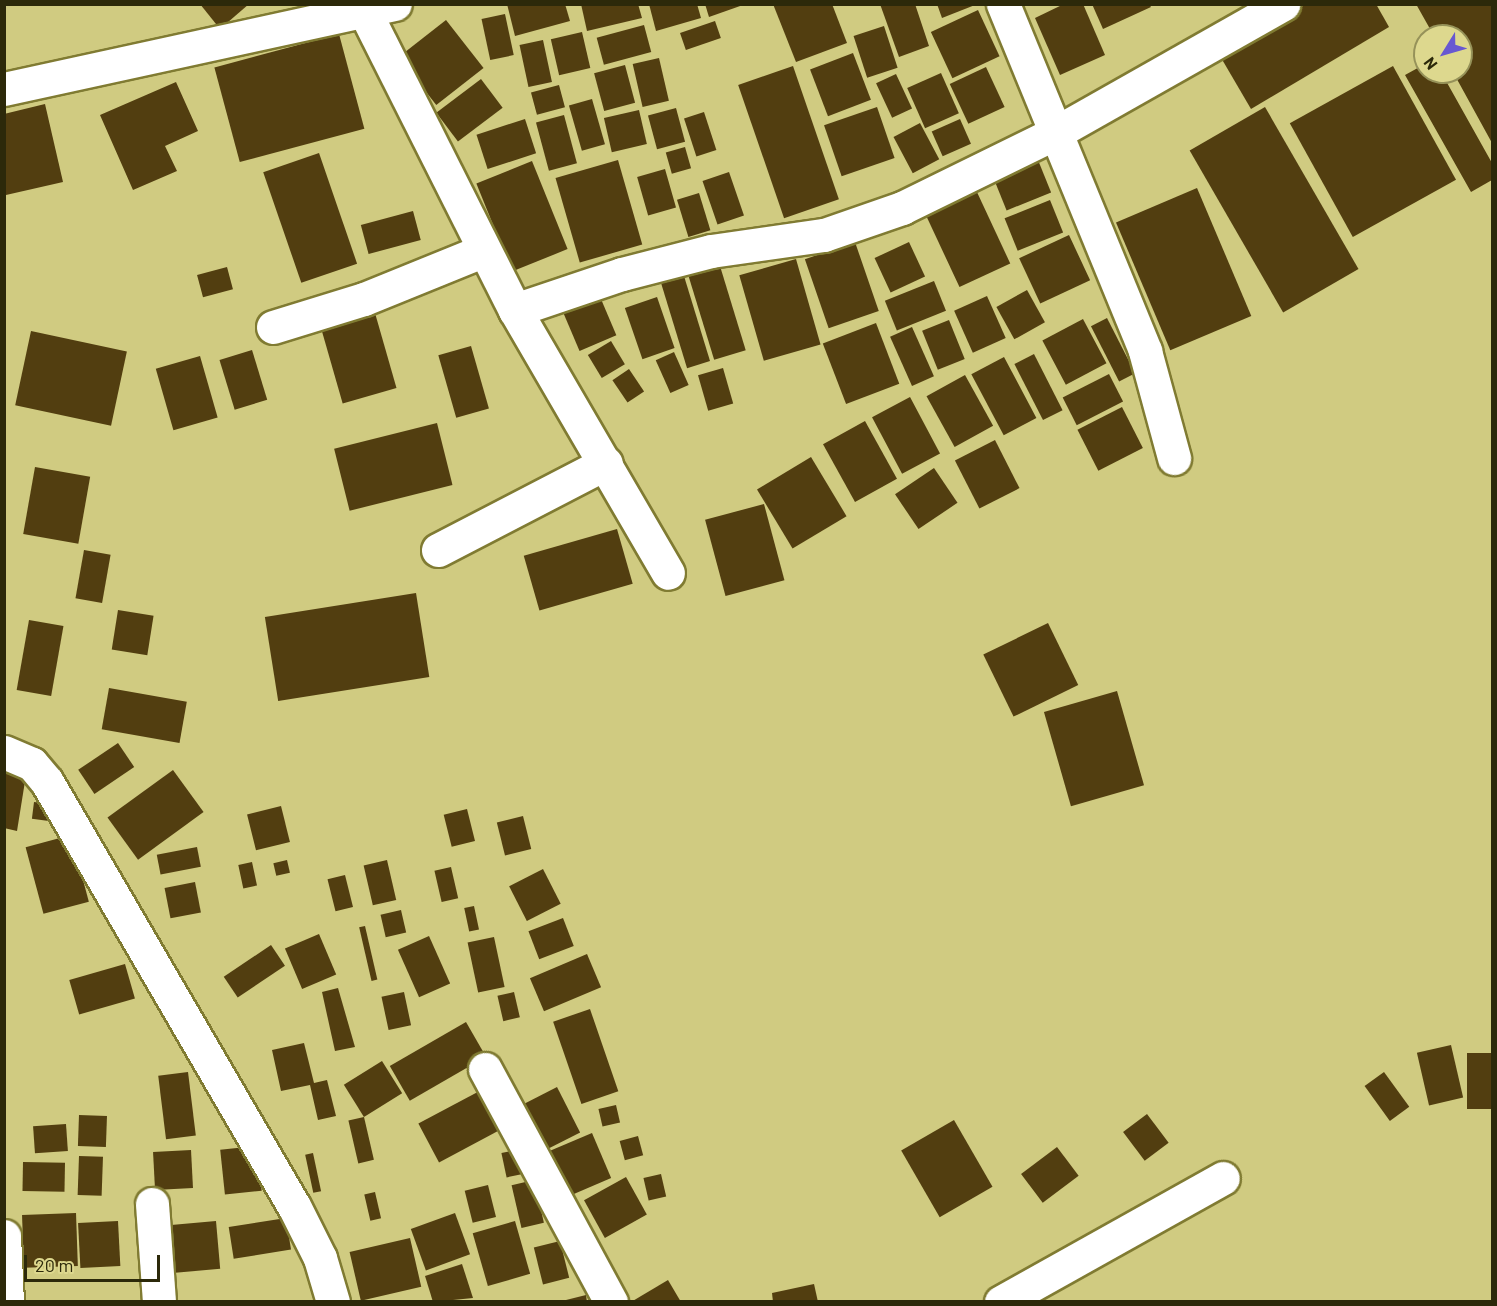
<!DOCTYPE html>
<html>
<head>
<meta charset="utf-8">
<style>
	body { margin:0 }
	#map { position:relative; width:1497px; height:1306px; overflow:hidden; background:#d0cb81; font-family:Barlow,sans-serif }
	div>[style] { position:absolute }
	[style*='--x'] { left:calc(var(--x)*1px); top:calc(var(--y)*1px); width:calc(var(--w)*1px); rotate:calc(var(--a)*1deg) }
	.building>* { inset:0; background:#523e10; transform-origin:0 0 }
	.roads { filter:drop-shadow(2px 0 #807b32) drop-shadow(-2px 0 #807b32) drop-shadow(0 2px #807b32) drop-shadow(0 -2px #807b32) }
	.street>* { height:33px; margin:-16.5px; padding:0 16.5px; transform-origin:16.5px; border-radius:16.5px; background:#fff }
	span { translate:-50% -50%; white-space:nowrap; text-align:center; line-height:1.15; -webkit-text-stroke:6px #ddd88e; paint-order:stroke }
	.frame { position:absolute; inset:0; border:6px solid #2c290a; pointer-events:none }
	.north { position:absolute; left:1413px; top:24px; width:60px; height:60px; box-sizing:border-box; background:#ddd88e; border:2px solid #969259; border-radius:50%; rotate:233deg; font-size:16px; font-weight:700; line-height:24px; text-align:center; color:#2c290a }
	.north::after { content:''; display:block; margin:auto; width:21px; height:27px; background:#6858d1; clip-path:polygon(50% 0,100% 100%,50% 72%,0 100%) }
	.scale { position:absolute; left:24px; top:1255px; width:136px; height:27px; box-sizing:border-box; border:3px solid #2c290a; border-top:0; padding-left:8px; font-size:18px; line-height:21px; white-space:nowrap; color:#2c290a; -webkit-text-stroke:4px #ddd88e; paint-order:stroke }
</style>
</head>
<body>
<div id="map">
	<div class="building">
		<div style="clip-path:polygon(200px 4px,249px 4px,220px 29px)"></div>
		<div style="clip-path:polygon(507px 4px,565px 4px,570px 21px,515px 36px)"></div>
		<div style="clip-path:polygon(581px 4px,638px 4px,642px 18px,587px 31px)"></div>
		<div style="clip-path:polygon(649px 4px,697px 4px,701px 18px,656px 31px)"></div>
		<div style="clip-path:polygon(705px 4px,743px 4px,743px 5px,709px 17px)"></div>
		<div style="clip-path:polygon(773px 4px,832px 4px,847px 43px,796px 62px)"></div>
		<div style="clip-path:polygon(880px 4px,915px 4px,929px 46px,899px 57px)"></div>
		<div style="clip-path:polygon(937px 4px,975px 4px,975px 5px,942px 18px)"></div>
		<div style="clip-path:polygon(1064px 4px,1083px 4px,1105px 55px,1060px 75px,1035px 18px)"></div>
		<div style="clip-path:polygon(1092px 4px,1149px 4px,1151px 7px,1103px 29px)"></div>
		<div style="clip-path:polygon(1306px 4px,1376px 4px,1389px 27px,1251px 109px,1220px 56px)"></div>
		<div style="clip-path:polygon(1416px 4px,1492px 4px,1492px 143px,1453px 72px,1461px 72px,1461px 36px,1434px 36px)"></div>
		<div style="left:978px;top:10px;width:51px;height:52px;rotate:65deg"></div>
		<div style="left:505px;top:14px;width:42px;height:24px;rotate:78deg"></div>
		<div style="left:446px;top:20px;width:61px;height:60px;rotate:52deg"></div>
		<div style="left:715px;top:21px;width:18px;height:37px;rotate:71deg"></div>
		<div style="left:644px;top:25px;width:28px;height:49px;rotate:75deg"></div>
		<div style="left:884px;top:26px;width:44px;height:32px;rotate:72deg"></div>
		<div style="left:582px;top:32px;width:37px;height:32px;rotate:77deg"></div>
		<div style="left:339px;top:34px;width:98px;height:129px;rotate:75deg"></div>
		<div style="left:543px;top:40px;width:43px;height:24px;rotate:78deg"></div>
		<div style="left:853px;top:53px;width:50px;height:46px;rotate:69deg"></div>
		<div style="left:659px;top:58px;width:44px;height:27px;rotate:77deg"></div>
		<div style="clip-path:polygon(1425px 64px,1425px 72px,1441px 72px,1492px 163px,1492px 180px,1471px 192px,1405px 75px)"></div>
		<div style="left:625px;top:65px;width:39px;height:32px;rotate:75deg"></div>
		<div style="left:793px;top:66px;width:141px;height:58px;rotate:71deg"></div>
		<div style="left:1393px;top:66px;width:130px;height:118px;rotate:61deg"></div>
		<div style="left:986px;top:67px;width:44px;height:40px;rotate:65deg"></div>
		<div style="left:941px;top:73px;width:44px;height:37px;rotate:66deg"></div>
		<div style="left:896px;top:74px;width:38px;height:22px;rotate:65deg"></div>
		<div style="left:481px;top:79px;width:36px;height:56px;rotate:53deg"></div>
		<div style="clip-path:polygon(176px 82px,198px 131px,165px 146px,177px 171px,133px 190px,100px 115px)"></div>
		<div style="left:559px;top:85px;width:23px;height:29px;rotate:75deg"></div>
		<div style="left:592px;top:99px;width:47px;height:24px;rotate:74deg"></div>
		<div style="clip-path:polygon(45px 104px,63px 182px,6px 195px,4px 114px)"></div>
		<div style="left:877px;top:107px;width:54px;height:56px;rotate:71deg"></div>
		<div style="left:1265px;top:107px;width:187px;height:87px;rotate:60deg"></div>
		<div style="left:676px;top:108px;width:35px;height:29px;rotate:75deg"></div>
		<div style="left:639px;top:110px;width:35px;height:36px;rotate:77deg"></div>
		<div style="left:704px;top:112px;width:40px;height:21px;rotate:72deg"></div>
		<div style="left:564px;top:115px;width:50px;height:29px;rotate:75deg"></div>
		<div style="left:525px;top:119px;width:36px;height:51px;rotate:72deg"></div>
		<div style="left:960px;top:119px;width:27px;height:31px;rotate:66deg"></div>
		<div style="left:920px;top:123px;width:41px;height:30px;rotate:62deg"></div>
		<div style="left:685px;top:147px;width:22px;height:20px;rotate:74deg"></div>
		<div style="left:319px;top:153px;width:117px;height:59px;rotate:71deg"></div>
		<div style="left:618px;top:160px;width:88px;height:65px;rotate:74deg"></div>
		<div style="left:1038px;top:160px;width:35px;height:48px;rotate:68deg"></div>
		<div style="left:532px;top:161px;width:95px;height:60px;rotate:68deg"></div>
		<div style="left:665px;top:169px;width:40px;height:29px;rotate:74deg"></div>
		<div style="left:729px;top:172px;width:46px;height:28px;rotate:71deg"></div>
		<div style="left:1197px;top:188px;width:139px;height:88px;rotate:67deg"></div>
		<div style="left:976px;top:190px;width:81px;height:56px;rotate:65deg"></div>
		<div style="left:699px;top:193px;width:39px;height:23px;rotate:73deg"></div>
		<div style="left:1050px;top:200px;width:35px;height:49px;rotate:68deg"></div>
		<div style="left:413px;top:211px;width:30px;height:54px;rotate:75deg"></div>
		<div style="left:1069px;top:235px;width:50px;height:55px;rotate:65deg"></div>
		<div style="left:855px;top:242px;width:73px;height:53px;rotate:71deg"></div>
		<div style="left:909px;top:242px;width:38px;height:38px;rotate:65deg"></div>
		<div style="left:796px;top:259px;width:89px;height:59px;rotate:74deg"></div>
		<div style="left:720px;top:266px;width:88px;height:33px;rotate:73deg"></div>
		<div style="left:227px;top:267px;width:23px;height:31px;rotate:75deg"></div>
		<div style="left:684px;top:276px;width:89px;height:24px;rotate:73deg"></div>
		<div style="left:934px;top:281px;width:32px;height:53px;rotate:68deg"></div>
		<div style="left:1027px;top:290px;width:37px;height:35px;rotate:61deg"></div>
		<div style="left:598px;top:292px;width:47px;height:40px;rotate:67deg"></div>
		<div style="left:987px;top:296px;width:46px;height:36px;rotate:66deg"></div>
		<div style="left:657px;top:297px;width:54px;height:34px;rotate:71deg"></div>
		<div style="left:375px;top:313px;width:78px;height:56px;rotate:74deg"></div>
		<div style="left:1107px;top:318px;width:62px;height:18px;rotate:63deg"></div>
		<div style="left:1083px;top:319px;width:50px;height:46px;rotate:62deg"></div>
		<div style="left:949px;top:320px;width:42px;height:29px;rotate:68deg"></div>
		<div style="left:876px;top:323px;width:65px;height:57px;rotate:69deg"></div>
		<div style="left:912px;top:327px;width:54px;height:24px;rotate:66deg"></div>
		<div style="left:31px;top:331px;width:98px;height:76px;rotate:12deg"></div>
		<div style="left:611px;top:341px;width:27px;height:27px;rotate:59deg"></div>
		<div style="left:471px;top:346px;width:65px;height:34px;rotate:74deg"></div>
		<div style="left:252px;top:350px;width:52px;height:34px;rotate:73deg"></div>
		<div style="left:674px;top:352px;width:36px;height:20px;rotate:66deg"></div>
		<div style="left:1034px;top:354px;width:63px;height:22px;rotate:63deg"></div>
		<div style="left:200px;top:356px;width:64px;height:46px;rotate:74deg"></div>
		<div style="left:1004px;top:357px;width:69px;height:37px;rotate:62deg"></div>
		<div style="left:723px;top:368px;width:37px;height:26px;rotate:74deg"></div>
		<div style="left:629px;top:369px;width:27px;height:20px;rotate:56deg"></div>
		<div style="left:1109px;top:374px;width:31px;height:52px;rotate:63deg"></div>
		<div style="left:965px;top:375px;width:58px;height:44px;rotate:61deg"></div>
		<div style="left:910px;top:397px;width:64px;height:43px;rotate:62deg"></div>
		<div style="left:1122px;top:407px;width:46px;height:50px;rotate:63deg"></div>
		<div style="left:865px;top:421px;width:66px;height:48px;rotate:61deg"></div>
		<div style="left:437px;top:423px;width:64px;height:106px;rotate:76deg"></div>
		<div style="left:995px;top:440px;width:54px;height:45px;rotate:63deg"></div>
		<div style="left:811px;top:457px;width:69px;height:63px;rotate:59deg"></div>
		<div style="left:35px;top:467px;width:56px;height:68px;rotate:10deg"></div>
		<div style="left:934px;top:468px;width:42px;height:47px;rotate:56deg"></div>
		<div style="left:764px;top:504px;width:79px;height:61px;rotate:75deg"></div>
		<div style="left:617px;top:529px;width:57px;height:97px;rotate:74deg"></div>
		<div style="left:84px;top:550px;width:27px;height:49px;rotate:10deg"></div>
		<div style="left:416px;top:593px;width:85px;height:153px;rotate:81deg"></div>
		<div style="left:118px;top:610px;width:36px;height:40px;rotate:9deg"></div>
		<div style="left:29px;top:620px;width:35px;height:71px;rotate:10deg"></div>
		<div style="left:1048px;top:623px;width:69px;height:72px;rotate:64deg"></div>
		<div style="left:109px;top:688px;width:79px;height:42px;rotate:10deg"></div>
		<div style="left:1117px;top:691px;width:98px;height:76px;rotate:74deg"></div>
		<div style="left:118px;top:743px;width:29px;height:48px;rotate:56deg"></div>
		<div style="left:173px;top:770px;width:52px;height:81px;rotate:54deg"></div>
		<div style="clip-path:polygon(4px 771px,26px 775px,17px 831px,4px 828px)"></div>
		<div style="left:34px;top:802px;width:17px;height:17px;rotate:7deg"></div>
		<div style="left:281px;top:806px;width:37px;height:35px;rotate:76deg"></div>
		<div style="left:467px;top:809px;width:33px;height:24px;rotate:76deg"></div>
		<div style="left:523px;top:816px;width:34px;height:27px;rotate:76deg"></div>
		<div style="left:71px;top:835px;width:69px;height:47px;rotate:75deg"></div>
		<div style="left:197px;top:847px;width:20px;height:41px;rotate:79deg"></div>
		<div style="left:287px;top:860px;width:13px;height:14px;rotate:77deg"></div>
		<div style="left:387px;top:860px;width:41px;height:24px;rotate:77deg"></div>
		<div style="left:252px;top:862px;width:24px;height:14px;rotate:78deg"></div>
		<div style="left:451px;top:867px;width:32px;height:17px;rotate:77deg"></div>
		<div style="left:543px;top:869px;width:39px;height:38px;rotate:63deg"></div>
		<div style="left:345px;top:875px;width:33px;height:18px;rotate:76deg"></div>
		<div style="left:195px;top:882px;width:31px;height:31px;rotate:79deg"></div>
		<div style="left:474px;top:906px;width:24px;height:10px;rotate:78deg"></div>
		<div style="left:401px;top:910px;width:23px;height:21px;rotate:77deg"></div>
		<div style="left:563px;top:918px;width:30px;height:37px;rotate:69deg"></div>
		<div style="left:365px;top:926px;width:55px;height:6px;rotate:77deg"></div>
		<div style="left:319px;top:934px;width:44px;height:37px;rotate:67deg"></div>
		<div style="left:429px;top:936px;width:52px;height:34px;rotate:66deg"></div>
		<div style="left:494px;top:937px;width:51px;height:27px;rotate:78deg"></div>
		<div style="left:271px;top:945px;width:25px;height:57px;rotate:56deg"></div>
		<div style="left:587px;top:954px;width:36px;height:62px;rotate:67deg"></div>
		<div style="left:125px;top:964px;width:36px;height:58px;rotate:74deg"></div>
		<div style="clip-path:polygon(338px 988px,355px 1047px,335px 1051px,322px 992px)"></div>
		<div style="left:404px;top:992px;width:34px;height:23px;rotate:78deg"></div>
		<div style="left:514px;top:992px;width:26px;height:17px;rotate:77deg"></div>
		<div style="left:590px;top:1009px;width:87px;height:39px;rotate:71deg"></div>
		<div style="left:466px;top:1022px;width:40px;height:88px;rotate:60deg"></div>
		<div style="clip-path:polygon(304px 1043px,314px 1083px,327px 1080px,336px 1116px,318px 1120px,310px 1085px,281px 1091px,272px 1050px)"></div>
		<div style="left:1451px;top:1045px;width:54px;height:35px;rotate:77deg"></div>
		<div style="left:1467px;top:1053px;width:25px;height:56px"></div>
		<div style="left:382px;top:1061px;width:38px;height:45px;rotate:58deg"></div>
		<div style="left:188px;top:1072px;width:64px;height:30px;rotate:83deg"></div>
		<div style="left:1384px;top:1072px;width:43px;height:24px;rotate:54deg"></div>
		<div style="left:489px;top:1086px;width:44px;height:80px;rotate:62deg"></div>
		<div style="left:557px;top:1087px;width:51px;height:46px;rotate:63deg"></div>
		<div style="left:616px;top:1105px;width:18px;height:18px;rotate:77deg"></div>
		<div style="left:1147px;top:1114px;width:36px;height:30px;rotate:53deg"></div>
		<div style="left:79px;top:1115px;width:28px;height:31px;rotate:2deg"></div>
		<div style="left:364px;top:1117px;width:44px;height:16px;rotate:77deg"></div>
		<div style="left:954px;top:1120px;width:77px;height:61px;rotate:60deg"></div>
		<div style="left:66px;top:1124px;width:27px;height:33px;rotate:86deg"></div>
		<div style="left:592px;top:1133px;width:49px;height:50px;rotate:67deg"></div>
		<div style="left:638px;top:1136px;width:20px;height:19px;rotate:75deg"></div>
		<div style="left:257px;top:1146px;width:45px;height:37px;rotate:84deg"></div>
		<div style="left:1057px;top:1147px;width:36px;height:45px;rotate:53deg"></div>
		<div style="left:520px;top:1149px;width:25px;height:19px;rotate:78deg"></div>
		<div style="left:191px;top:1150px;width:38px;height:38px;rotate:87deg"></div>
		<div style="left:313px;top:1153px;width:39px;height:8px;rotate:78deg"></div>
		<div style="left:79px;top:1156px;width:24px;height:39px;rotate:2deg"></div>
		<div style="left:23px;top:1162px;width:42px;height:29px;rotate:1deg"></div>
		<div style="left:661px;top:1174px;width:23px;height:18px;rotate:77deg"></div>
		<div style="left:626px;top:1177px;width:43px;height:48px;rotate:61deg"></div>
		<div style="left:534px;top:1180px;width:44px;height:23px;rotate:77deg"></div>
		<div style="left:488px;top:1185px;width:33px;height:24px;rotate:76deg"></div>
		<div style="left:375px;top:1192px;width:27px;height:11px;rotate:77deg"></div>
		<div style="left:76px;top:1213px;width:53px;height:54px;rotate:88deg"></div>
		<div style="left:455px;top:1213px;width:44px;height:47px;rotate:70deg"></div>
		<div style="left:286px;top:1218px;width:32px;height:58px;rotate:81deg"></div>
		<div style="left:118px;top:1221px;width:45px;height:40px;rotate:87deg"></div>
		<div style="left:216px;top:1221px;width:48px;height:45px;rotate:85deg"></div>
		<div style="left:515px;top:1221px;width:55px;height:44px;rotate:74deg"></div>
		<div style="left:410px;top:1238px;width:50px;height:62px;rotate:77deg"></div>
		<div style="left:560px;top:1241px;width:38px;height:27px;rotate:76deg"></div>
		<div style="clip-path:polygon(462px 1264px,473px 1298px,433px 1302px,425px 1276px)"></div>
		<div style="clip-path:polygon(668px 1280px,681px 1302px,631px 1302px)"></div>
		<div style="clip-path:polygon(814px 1284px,818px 1302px,773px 1302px,772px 1293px)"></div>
		<div style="clip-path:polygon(586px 1295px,587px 1302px,562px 1302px,562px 1301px)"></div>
	</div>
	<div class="roads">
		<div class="street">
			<div style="--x:1003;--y:4;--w:375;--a:67.7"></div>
			<div style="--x:1145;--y:351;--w:111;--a:74.8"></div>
			<div style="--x:365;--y:12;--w:334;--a:63.3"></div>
			<div style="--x:515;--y:310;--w:113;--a:-18.6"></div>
			<div style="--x:622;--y:274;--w:92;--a:-14.5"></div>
			<div style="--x:711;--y:251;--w:114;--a:-8.1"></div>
			<div style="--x:824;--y:235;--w:83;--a:-19.1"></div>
			<div style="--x:902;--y:208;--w:173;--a:-26.1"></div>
			<div style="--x:1057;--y:132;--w:260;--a:-29.5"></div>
			<div style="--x:4;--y:89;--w:400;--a:-12.3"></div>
			<div style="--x:515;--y:310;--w:304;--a:59.8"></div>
			<div style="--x:273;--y:327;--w:95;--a:-17.1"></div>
			<div style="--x:364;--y:299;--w:127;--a:-22.1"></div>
			<div style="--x:438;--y:550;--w:189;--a:-27.4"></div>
			<div style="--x:4;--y:752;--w:30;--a:23"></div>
			<div style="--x:32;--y:764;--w:23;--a:50"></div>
			<div style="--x:47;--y:782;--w:491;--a:59.8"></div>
			<div style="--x:294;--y:1206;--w:58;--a:63.4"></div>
			<div style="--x:320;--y:1258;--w:46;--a:73.5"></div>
			<div style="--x:485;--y:1069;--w:265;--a:61.6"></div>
			<div style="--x:152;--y:1204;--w:98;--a:85.9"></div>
			<div style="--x:4;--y:1236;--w:66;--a:87.4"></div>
			<div style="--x:1001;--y:1302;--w:254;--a:-29.2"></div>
		</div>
	</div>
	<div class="frame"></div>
	<div class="north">N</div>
	<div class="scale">20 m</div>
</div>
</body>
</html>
